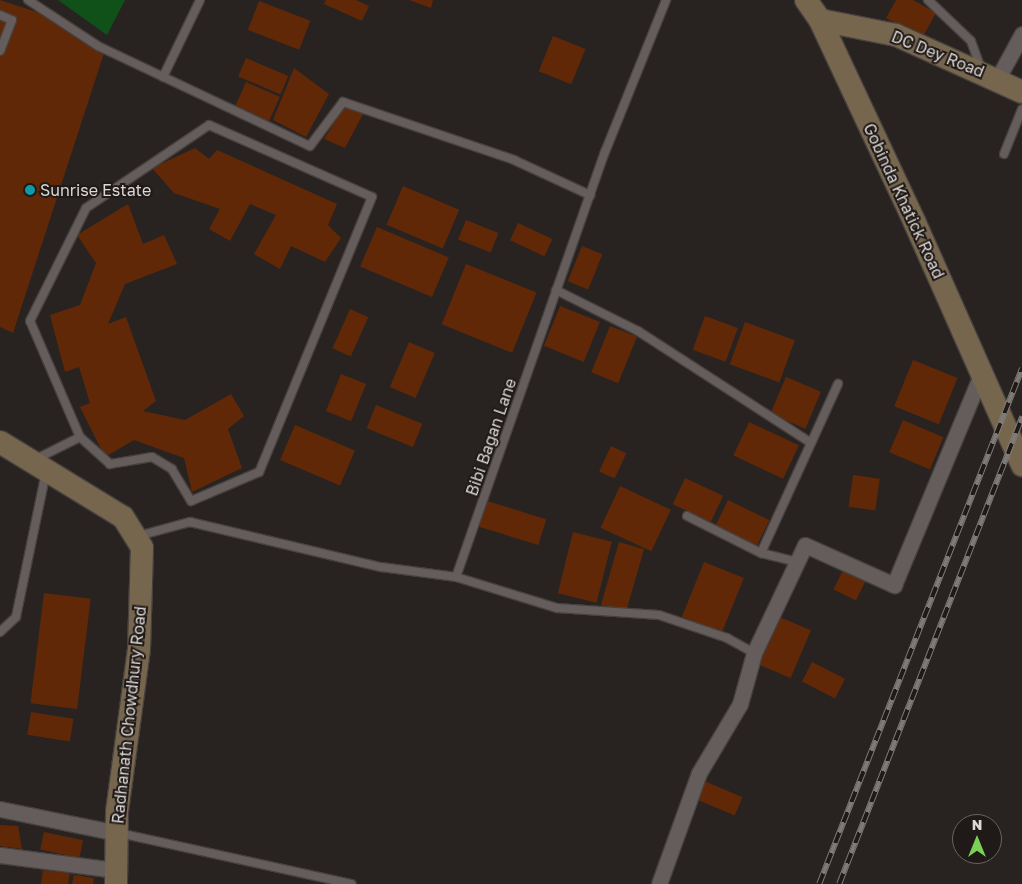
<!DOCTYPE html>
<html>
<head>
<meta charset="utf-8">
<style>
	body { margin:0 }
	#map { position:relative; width:1022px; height:884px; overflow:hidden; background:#282320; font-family:"Golos Text",sans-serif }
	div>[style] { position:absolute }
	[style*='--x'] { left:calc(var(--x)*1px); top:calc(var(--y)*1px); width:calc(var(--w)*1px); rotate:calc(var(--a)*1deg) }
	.green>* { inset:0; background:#0f5118 }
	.building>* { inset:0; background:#612807; transform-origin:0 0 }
	.roads { filter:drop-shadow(1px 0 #46413f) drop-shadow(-1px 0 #46413f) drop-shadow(0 1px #46413f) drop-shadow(0 -1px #46413f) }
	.lane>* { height:8px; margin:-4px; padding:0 4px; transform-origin:4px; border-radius:4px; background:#645d5b }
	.street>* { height:15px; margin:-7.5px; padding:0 7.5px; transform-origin:7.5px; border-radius:7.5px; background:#645d5b }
	.secondary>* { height:22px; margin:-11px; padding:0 11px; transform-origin:11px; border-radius:11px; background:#77664e }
	.rail>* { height:5.5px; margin-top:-2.75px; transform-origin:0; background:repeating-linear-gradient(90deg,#1f1917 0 11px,#7e7a77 0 22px); box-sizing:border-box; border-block:1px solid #7e7a77 }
	.dots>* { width:14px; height:14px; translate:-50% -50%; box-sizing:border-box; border:2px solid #1f1917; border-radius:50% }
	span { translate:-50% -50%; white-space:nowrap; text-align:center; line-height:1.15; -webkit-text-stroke:4px #1f1917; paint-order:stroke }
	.street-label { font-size:16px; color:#dbd8d6 }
	.poi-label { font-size:16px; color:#dbd8d6 }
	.left { translate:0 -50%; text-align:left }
	.north { position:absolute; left:952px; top:814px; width:50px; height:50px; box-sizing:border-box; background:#1f1917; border:1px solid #6a6563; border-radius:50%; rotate:0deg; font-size:14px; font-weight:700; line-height:20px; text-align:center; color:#dbd8d6 }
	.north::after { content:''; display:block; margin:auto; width:18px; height:22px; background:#7ad156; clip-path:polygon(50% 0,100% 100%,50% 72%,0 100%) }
</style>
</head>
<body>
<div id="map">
	<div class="green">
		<div style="clip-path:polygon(58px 0,125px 0,107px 35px)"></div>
	</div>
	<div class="building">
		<div style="clip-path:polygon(0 0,37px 12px,104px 53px,13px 333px,0 327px)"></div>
		<div style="clip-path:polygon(326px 0,356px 0,369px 6px,362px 21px,324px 4px)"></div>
		<div style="clip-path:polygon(409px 0,433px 0,431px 8px)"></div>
		<div style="clip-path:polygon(896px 0,913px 0,936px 13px,922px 38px,886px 18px)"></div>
		<div style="left:259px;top:1px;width:55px;height:31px;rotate:21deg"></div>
		<div style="left:553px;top:36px;width:35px;height:38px;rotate:22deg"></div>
		<div style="left:246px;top:58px;width:46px;height:20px;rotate:23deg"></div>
		<div style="clip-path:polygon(294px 68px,329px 94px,306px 137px,273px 120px)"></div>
		<div style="left:246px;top:82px;width:37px;height:29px;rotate:24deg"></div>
		<div style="clip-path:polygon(344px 107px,363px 114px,345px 148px,324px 139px)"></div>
		<div style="clip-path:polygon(195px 148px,209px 159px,217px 150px,337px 204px,328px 225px,341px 238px,325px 262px,291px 246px,280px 269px,254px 254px,276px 215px,250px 204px,230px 241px,209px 229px,220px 209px,174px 193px,152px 168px)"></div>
		<div style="left:403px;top:186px;width:61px;height:42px;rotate:23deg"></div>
		<div style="clip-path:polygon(128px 204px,143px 244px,164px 235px,177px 264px,125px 284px,108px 324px,126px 317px,156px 401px,143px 411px,185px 420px,231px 394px,244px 416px,228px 429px,242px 468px,192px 492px,184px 458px,134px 440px,105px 457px,80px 407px,90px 403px,79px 367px,65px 372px,50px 315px,80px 305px,96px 263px,77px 235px)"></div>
		<div style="left:466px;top:220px;width:35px;height:21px;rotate:22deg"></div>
		<div style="left:518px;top:223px;width:38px;height:19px;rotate:25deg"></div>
		<div style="left:377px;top:227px;width:78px;height:43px;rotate:23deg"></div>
		<div style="left:582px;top:246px;width:22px;height:38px;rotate:22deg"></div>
		<div style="left:466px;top:264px;width:76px;height:65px;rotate:22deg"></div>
		<div style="left:560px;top:306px;width:43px;height:43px;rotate:22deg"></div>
		<div style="left:350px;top:309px;width:20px;height:43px;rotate:24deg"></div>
		<div style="left:705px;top:316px;width:35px;height:36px;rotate:20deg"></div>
		<div style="left:745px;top:322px;width:53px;height:45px;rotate:20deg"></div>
		<div style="left:610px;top:326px;width:29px;height:50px;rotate:22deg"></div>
		<div style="left:409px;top:342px;width:28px;height:49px;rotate:23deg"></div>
		<div style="left:913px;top:360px;width:48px;height:50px;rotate:22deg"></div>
		<div style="left:341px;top:374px;width:27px;height:40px;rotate:22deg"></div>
		<div style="left:786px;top:377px;width:38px;height:40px;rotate:23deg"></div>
		<div style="left:376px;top:405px;width:50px;height:25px;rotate:22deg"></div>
		<div style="left:903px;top:420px;width:44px;height:35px;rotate:23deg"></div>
		<div style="left:749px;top:422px;width:55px;height:37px;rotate:25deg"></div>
		<div style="left:295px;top:425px;width:65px;height:38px;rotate:23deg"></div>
		<div style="left:611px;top:446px;width:17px;height:28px;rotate:25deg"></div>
		<div style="left:853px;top:475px;width:27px;height:32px;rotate:8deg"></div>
		<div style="left:685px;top:478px;width:42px;height:29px;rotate:25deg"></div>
		<div style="left:620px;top:486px;width:56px;height:46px;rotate:25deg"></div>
		<div style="left:728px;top:500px;width:46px;height:30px;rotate:26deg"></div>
		<div style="left:487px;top:501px;width:62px;height:27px;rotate:17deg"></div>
		<div style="left:573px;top:532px;width:40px;height:63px;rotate:14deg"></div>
		<div style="left:619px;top:542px;width:26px;height:66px;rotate:16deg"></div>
		<div style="left:704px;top:562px;width:43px;height:59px;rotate:22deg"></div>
		<div style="left:844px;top:568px;width:25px;height:24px;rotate:26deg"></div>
		<div style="left:44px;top:593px;width:47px;height:111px;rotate:7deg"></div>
		<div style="left:775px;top:615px;width:39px;height:52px;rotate:23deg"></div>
		<div style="left:812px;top:662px;width:37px;height:22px;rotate:27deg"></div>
		<div style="left:31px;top:712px;width:43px;height:23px;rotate:9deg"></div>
		<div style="left:702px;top:780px;width:44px;height:20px;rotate:23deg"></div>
		<div style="clip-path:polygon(0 825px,18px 826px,22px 849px,0 846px)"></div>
		<div style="left:44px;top:832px;width:40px;height:18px;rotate:12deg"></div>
		<div style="clip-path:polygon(43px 870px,70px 873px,68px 884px,41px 884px)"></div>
		<div style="clip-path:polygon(74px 875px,94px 878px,93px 884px,72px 884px)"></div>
	</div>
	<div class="roads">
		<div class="lane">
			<div style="--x:28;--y:0;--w:84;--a:33.3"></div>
			<div style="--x:98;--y:46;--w:234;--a:25.3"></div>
			<div style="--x:310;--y:146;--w:55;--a:-53.1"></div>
			<div style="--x:343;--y:102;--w:181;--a:18.7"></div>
			<div style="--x:514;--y:160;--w:84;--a:24.7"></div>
			<div style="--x:928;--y:0;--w:59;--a:43.6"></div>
			<div style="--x:971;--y:41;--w:29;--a:70"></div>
			<div style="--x:0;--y:15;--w:13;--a:23"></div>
			<div style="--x:12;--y:20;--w:33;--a:111"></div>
			<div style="--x:163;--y:77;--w:85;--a:-64.3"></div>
			<div style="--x:1004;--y:154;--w:48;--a:-68.2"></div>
			<div style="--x:556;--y:290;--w:92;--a:26.6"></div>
			<div style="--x:638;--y:331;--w:202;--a:32.9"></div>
			<div style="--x:36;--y:459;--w:49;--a:-26.6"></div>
			<div style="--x:80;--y:437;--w:126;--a:-113.3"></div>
			<div style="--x:30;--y:321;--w:126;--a:-63.6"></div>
			<div style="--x:86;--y:208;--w:148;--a:-34"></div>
			<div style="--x:209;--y:125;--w:178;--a:23.8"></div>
			<div style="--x:372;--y:197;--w:297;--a:112.3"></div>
			<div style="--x:259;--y:472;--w:74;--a:156.9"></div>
			<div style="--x:191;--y:501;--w:37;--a:-121"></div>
			<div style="--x:172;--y:469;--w:23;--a:-149"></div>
			<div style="--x:152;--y:457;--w:43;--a:170.5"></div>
			<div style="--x:110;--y:464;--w:40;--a:-138"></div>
			<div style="--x:687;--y:516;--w:83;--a:26.6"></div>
			<div style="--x:761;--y:553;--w:37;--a:14"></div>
			<div style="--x:138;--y:536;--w:54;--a:-15.1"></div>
			<div style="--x:190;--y:522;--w:196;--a:13.3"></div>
			<div style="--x:381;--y:567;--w:76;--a:7.6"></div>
			<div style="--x:456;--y:577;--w:106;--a:17.1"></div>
			<div style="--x:557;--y:608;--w:102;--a:3.9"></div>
			<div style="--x:659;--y:615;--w:72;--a:18.7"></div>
			<div style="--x:727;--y:638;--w:31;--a:29"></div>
			<div style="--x:761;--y:553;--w:186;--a:-65.5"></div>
			<div style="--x:456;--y:577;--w:450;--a:-70.7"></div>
			<div style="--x:605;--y:152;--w:164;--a:-68.1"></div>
			<div style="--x:0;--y:632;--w:22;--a:-43"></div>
			<div style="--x:16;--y:617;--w:148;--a:-78.3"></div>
			<div style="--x:119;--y:833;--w:238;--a:12.4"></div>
		</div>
		<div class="street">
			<div style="--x:998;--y:78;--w:50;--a:-61.4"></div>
			<div style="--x:0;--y:809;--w:119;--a:11.6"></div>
			<div style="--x:0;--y:855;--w:117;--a:7.4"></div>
			<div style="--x:659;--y:884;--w:118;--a:-70.2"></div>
			<div style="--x:699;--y:773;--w:80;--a:-59.3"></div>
			<div style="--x:740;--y:704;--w:53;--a:-74.6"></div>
			<div style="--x:754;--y:653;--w:119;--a:-64.7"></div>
			<div style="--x:805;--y:545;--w:98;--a:24.2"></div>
			<div style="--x:894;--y:585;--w:230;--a:-67.5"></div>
		</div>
		<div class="secondary">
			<div style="--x:806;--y:0;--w:24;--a:55"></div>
			<div style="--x:820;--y:20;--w:224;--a:64.9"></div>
			<div style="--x:915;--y:223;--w:265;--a:66.1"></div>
			<div style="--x:820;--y:20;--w:77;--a:11.2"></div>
			<div style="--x:896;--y:35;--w:138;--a:24.3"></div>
			<div style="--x:0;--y:442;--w:144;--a:31.4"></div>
			<div style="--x:123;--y:517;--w:36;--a:58"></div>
			<div style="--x:142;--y:548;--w:101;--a:91.7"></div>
			<div style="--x:139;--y:649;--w:164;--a:97.7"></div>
			<div style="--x:117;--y:812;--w:72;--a:90.8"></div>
		</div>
	</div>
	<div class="rail">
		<div style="--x:819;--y:884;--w:554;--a:-68.52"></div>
		<div style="--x:839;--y:884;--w:502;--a:-68.6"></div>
	</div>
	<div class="dots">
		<div style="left:30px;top:190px;background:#0f9aa8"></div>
	</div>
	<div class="street-label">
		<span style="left:938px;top:54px;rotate:22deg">DC Dey Road</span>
		<span style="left:904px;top:201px;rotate:65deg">Gobinda Khatick Road</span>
		<span style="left:491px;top:437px;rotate:-71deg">Bibi Bagan Lane</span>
		<span style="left:129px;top:715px;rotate:-84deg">Radhanath Chowdhury Road</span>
	</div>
	<div class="poi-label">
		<span class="left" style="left:40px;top:190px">Sunrise Estate</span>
	</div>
	<div class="north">N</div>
</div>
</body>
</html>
